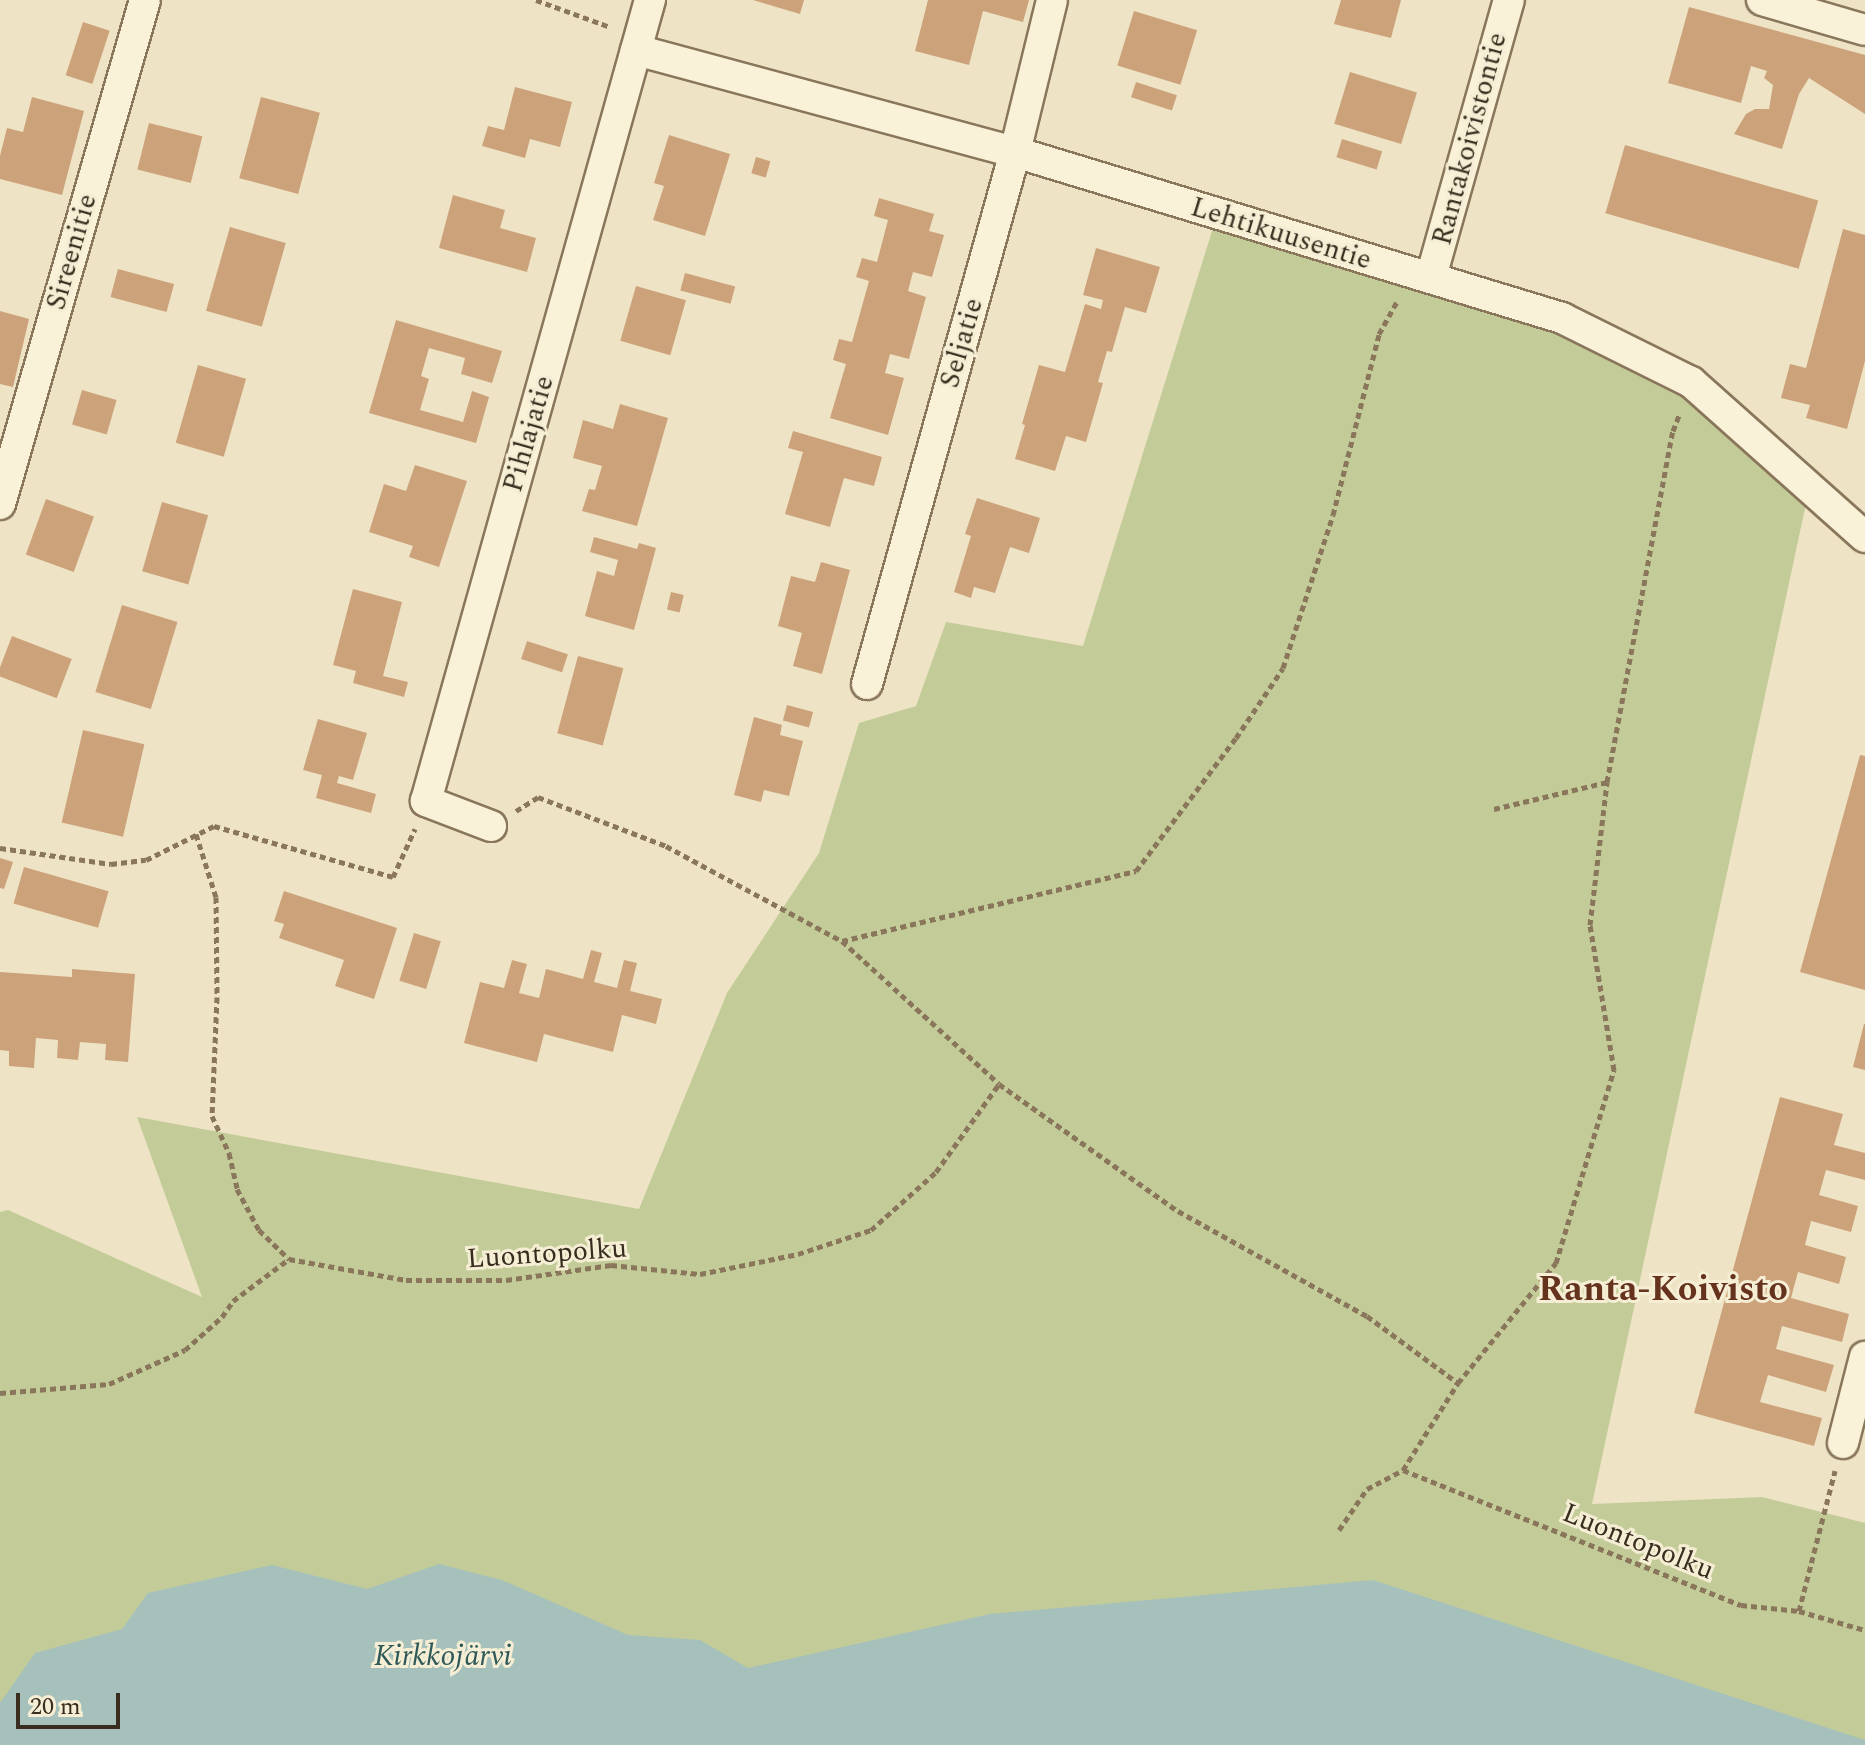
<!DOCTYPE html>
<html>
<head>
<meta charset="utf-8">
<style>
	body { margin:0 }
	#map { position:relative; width:1865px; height:1745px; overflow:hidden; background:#eee4c5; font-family:Spectral,serif }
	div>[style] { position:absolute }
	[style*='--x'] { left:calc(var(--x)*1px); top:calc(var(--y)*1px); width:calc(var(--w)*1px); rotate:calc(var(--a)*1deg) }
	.green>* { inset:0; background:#c3cc98 }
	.water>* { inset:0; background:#a6c1bb }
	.building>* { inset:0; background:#cca27b; transform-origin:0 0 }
	.path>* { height:5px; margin-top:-2.5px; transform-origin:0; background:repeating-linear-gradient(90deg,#89765b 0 6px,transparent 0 10px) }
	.roads { filter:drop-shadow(2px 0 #89765b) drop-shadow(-2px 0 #89765b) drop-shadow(0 2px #89765b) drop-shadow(0 -2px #89765b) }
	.minor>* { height:30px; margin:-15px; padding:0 15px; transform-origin:15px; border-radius:15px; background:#f9f1d8 }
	span { translate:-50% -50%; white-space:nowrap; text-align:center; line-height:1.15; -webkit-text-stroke:6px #f5eed4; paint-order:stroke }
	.street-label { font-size:28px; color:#392d1f }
	.water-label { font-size:30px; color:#2e5958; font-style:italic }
	.district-label { font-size:36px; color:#65321e; font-weight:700 }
	.scale { position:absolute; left:16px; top:1693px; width:104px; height:36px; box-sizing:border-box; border:4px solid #392d1f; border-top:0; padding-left:10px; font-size:24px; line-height:28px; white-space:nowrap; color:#392d1f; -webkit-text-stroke:6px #f5eed4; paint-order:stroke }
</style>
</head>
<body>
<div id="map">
	<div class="green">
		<div style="clip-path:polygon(1217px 215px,1647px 357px,1810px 485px,1592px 1504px,1762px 1497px,1865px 1523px,1865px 1745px,0 1745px,0 1212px,8px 1210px,202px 1297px,137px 1117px,639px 1209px,727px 993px,819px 853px,859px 723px,916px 706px,946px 622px,1083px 646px)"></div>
	</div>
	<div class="water">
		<div style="clip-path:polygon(439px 1564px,502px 1580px,628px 1635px,700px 1640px,748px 1668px,990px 1614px,1373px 1580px,1865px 1740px,1865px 1745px,0 1745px,0 1703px,35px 1653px,122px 1629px,148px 1593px,272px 1565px,367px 1589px)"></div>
	</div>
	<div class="building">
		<div style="clip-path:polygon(753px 0,804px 0,800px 14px)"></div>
		<div style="clip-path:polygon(928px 0,1029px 0,1023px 22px,983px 11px,969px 65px,915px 51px)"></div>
		<div style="clip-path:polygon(1341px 0,1401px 0,1391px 38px,1334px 24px)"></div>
		<div style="clip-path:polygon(1689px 7px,1865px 55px,1865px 114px,1809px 78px,1799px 94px,1782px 149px,1734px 134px,1746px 114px,1755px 109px,1769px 109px,1773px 85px,1764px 78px,1767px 71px,1751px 66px,1741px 103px,1668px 83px)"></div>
		<div style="left:1134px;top:11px;width:66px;height:57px;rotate:17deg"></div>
		<div style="left:83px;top:22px;width:28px;height:56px;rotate:18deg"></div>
		<div style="left:1350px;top:72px;width:70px;height:54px;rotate:17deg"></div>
		<div style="left:1136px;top:82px;width:43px;height:16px;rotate:18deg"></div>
		<div style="clip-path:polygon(515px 87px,572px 102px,560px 147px,530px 139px,525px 158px,482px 146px,488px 126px,504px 130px)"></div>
		<div style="clip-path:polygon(32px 97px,84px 111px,62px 195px,0 179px,0 156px,7px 128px,23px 132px)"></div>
		<div style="left:261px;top:97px;width:61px;height:84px;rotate:15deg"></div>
		<div style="left:149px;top:123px;width:55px;height:48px;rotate:14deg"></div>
		<div style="clip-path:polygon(669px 135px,730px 154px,705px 236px,653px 220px,664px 186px,654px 183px)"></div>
		<div style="left:1342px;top:139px;width:42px;height:19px;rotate:17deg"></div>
		<div style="left:1625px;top:145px;width:201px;height:71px;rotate:16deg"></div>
		<div style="left:756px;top:157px;width:15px;height:17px;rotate:16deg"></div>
		<div style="clip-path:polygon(453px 195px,505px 210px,500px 228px,536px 238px,527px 272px,439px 248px)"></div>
		<div style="clip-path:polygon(879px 198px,934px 214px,929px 231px,944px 235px,932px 277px,913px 272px,908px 291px,926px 297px,909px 359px,890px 354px,885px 373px,904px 378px,888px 435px,830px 418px,846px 364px,833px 360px,839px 339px,852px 342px,869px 281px,856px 277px,862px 258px,877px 262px,888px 220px,874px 216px)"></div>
		<div style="left:230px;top:227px;width:58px;height:87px;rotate:16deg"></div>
		<div style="clip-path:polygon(1843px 229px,1865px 235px,1865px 361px,1847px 429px,1806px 418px,1810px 405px,1781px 398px,1790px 364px,1806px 368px)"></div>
		<div style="clip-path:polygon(1096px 248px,1160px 267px,1146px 313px,1125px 307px,1112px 352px,1107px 351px,1098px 382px,1103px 383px,1086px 442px,1066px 436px,1055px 471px,1015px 459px,1025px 425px,1022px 424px,1039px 365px,1065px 372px,1085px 304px,1101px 309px,1103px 300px,1083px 295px)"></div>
		<div style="left:118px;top:269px;width:58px;height:29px;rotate:15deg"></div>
		<div style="left:685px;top:273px;width:52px;height:18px;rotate:15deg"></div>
		<div style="left:636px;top:286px;width:52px;height:57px;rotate:16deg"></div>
		<div style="clip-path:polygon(0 311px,29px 319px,13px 387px,0 384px)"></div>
		<div style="clip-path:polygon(396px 320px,502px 351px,492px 383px,461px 374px,465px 358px,429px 348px,421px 376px,429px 379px,420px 410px,463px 422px,472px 391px,489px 397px,476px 443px,369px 413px)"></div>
		<div style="left:198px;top:365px;width:50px;height:81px;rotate:16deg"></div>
		<div style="left:82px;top:390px;width:36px;height:36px;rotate:16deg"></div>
		<div style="clip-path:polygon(620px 404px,668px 418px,637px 526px,582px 511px,589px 489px,595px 490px,602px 466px,573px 458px,583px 420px,613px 429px)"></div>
		<div style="clip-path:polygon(793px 431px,882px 457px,874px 486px,844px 478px,830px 527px,785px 514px,803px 452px,788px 448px)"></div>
		<div style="clip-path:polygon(415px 465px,467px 481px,439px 567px,409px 557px,413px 546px,369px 532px,384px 484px,406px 491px)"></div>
		<div style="clip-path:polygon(977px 498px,1040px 518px,1029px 553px,1010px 547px,995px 593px,974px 587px,971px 598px,954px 592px,971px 536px,965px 534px)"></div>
		<div style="left:46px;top:499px;width:51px;height:59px;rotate:20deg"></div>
		<div style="left:162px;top:502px;width:48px;height:72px;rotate:16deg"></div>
		<div style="clip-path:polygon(594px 537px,637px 549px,639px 543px,656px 548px,634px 630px,585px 616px,597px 571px,614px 576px,618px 560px,590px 552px)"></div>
		<div style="clip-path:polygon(821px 562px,850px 570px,822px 674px,793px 666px,802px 633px,778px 626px,791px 576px,815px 582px)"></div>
		<div style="clip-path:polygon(353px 589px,402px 602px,383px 676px,408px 682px,404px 697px,353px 683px,356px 671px,333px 665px)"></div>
		<div style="left:671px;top:592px;width:13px;height:18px;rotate:13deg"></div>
		<div style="left:122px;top:605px;width:58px;height:91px;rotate:17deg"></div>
		<div style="left:12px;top:636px;width:64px;height:42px;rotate:21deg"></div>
		<div style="left:527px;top:641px;width:43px;height:19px;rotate:18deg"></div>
		<div style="left:578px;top:656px;width:47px;height:80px;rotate:15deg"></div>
		<div style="left:787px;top:705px;width:27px;height:16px;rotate:15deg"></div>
		<div style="clip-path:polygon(754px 717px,782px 725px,780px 735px,803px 741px,789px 796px,764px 790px,761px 802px,734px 795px)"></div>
		<div style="clip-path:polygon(318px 719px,367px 733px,353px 780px,339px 776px,337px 783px,376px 794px,371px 813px,316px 798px,322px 775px,303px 770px)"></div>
		<div style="left:83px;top:730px;width:63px;height:95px;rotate:13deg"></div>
		<div style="clip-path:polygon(1860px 755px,1865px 756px,1865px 990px,1800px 972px)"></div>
		<div style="clip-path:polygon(0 858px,13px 862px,4px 889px,0 888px)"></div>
		<div style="left:24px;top:867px;width:88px;height:38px;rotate:16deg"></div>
		<div style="clip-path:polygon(284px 891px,397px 928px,374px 999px,335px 986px,344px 960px,279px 938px,284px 924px,274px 921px)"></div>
		<div style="left:414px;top:933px;width:28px;height:50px;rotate:17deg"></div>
		<div style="clip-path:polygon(591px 950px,602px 953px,594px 982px,617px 988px,624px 960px,637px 963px,630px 991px,662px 999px,656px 1024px,622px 1015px,613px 1052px,544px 1034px,537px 1062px,464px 1043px,480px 982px,504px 988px,512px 960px,527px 964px,519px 993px,539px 998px,546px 969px,583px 979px)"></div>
		<div style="clip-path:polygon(72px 969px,135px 974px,128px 1062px,105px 1060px,106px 1044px,80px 1042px,78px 1060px,57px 1058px,58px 1040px,36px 1038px,34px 1068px,9px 1066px,9px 1051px,0 1050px,0 972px,72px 977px)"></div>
		<div style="clip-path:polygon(1864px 1024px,1865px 1024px,1865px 1070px,1853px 1067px)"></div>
		<div style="clip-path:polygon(1780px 1097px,1843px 1114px,1834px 1145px,1865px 1153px,1865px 1180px,1826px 1170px,1819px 1195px,1858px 1206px,1851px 1232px,1811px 1221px,1805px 1245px,1846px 1257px,1839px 1284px,1798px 1272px,1791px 1298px,1849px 1314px,1842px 1342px,1782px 1326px,1776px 1349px,1834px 1365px,1826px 1392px,1768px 1375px,1760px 1402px,1822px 1418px,1814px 1446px,1694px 1413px)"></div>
	</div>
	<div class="path">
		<div style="--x:536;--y:0;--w:79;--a:20"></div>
		<div style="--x:1494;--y:809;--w:116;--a:-13.4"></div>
		<div style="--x:516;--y:811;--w:26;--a:-32"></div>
		<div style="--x:538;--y:797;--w:137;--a:20.9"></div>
		<div style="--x:666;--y:846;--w:200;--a:28.4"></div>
		<div style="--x:842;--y:941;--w:212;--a:42.3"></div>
		<div style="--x:999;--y:1084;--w:219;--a:35.4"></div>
		<div style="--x:1178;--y:1211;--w:216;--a:29.1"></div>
		<div style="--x:1367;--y:1316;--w:113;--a:36.4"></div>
		<div style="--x:196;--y:834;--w:66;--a:72.4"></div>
		<div style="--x:216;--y:897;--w:100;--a:89.4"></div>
		<div style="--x:217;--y:997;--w:119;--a:92.4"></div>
		<div style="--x:212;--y:1116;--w:41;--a:65.3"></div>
		<div style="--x:229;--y:1153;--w:37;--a:77"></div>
		<div style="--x:237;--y:1189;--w:47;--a:61.8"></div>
		<div style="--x:259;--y:1230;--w:42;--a:44"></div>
		<div style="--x:0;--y:848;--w:112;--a:8.2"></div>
		<div style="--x:111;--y:864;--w:35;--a:-7"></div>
		<div style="--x:146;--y:860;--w:76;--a:-26.6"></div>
		<div style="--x:214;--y:826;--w:186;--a:15.9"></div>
		<div style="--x:393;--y:877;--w:53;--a:-65.4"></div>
		<div style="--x:842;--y:941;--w:302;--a:-13.4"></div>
		<div style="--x:1136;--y:871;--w:166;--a:-53.1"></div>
		<div style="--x:1236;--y:738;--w:84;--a:-56.1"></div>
		<div style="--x:1283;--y:668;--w:161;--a:-71.9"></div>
		<div style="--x:1333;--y:515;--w:187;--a:-75.7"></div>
		<div style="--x:1379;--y:334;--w:37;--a:-61"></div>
		<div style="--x:0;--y:1393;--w:109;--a:-4.7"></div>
		<div style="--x:109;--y:1384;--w:83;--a:-24.1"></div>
		<div style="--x:185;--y:1350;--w:50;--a:-41.7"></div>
		<div style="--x:222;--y:1317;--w:19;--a:-55"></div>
		<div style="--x:233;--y:1301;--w:70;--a:-36.9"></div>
		<div style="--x:289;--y:1259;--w:119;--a:10.2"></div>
		<div style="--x:406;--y:1280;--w:100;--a:0"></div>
		<div style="--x:506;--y:1280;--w:106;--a:-8.1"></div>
		<div style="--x:611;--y:1265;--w:89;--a:5.8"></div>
		<div style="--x:700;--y:1274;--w:100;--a:-11.5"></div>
		<div style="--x:798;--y:1254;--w:77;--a:-18.2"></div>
		<div style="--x:871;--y:1230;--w:87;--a:-41.7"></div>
		<div style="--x:936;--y:1172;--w:108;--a:-54.4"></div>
		<div style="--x:1403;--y:1470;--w:364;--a:21.8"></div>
		<div style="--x:1741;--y:1605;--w:58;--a:5.9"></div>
		<div style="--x:1799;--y:1611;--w:69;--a:16.1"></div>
		<div style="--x:1339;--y:1530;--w:50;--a:-55.7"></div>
		<div style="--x:1367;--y:1489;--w:41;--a:-27.8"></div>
		<div style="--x:1403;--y:1470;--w:103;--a:-57.7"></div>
		<div style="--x:1458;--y:1383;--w:155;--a:-50.8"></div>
		<div style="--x:1556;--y:1263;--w:202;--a:-73.3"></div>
		<div style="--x:1614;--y:1070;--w:147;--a:-99.4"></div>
		<div style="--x:1590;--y:925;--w:144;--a:-83.2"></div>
		<div style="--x:1607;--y:782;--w:357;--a:-79.4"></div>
		<div style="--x:1673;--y:431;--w:17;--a:-69"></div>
		<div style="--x:1799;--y:1611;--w:145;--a:-75.6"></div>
	</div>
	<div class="roads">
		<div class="minor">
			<div style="--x:1762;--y:0;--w:107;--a:16.2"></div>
			<div style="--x:636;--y:50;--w:392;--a:15.1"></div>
			<div style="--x:1015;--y:152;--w:572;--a:16.88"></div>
			<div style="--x:1562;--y:318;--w:144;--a:26.4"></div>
			<div style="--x:1691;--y:382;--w:233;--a:41.7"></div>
			<div style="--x:1431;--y:277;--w:288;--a:-74.3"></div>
			<div style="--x:0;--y:504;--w:524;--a:-73.95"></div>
			<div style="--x:867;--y:684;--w:552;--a:-74.45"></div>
			<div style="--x:1015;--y:152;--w:156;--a:-76.3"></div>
			<div style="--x:491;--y:826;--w:70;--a:-159"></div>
			<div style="--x:426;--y:801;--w:832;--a:-74.38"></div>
			<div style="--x:1843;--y:1443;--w:89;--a:-75.7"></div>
		</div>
	</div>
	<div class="street-label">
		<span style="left:1470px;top:139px;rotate:-75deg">Rantakoivistontie</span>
		<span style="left:1281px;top:234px;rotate:17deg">Lehtikuusentie</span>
		<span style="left:72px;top:252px;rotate:-74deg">Sireenitie</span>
		<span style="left:962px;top:343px;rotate:-74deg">Seljatie</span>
		<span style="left:529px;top:434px;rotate:-74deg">Pihlajatie</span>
		<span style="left:547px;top:1254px;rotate:-4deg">Luontopolku</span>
		<span style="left:1638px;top:1542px;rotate:22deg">Luontopolku</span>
	</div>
	<div class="water-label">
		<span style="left:443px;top:1656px">Kirkkojärvi</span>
	</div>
	<div class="district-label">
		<span style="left:1663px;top:1290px">Ranta-Koivisto</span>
	</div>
	<div class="scale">20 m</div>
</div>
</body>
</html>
